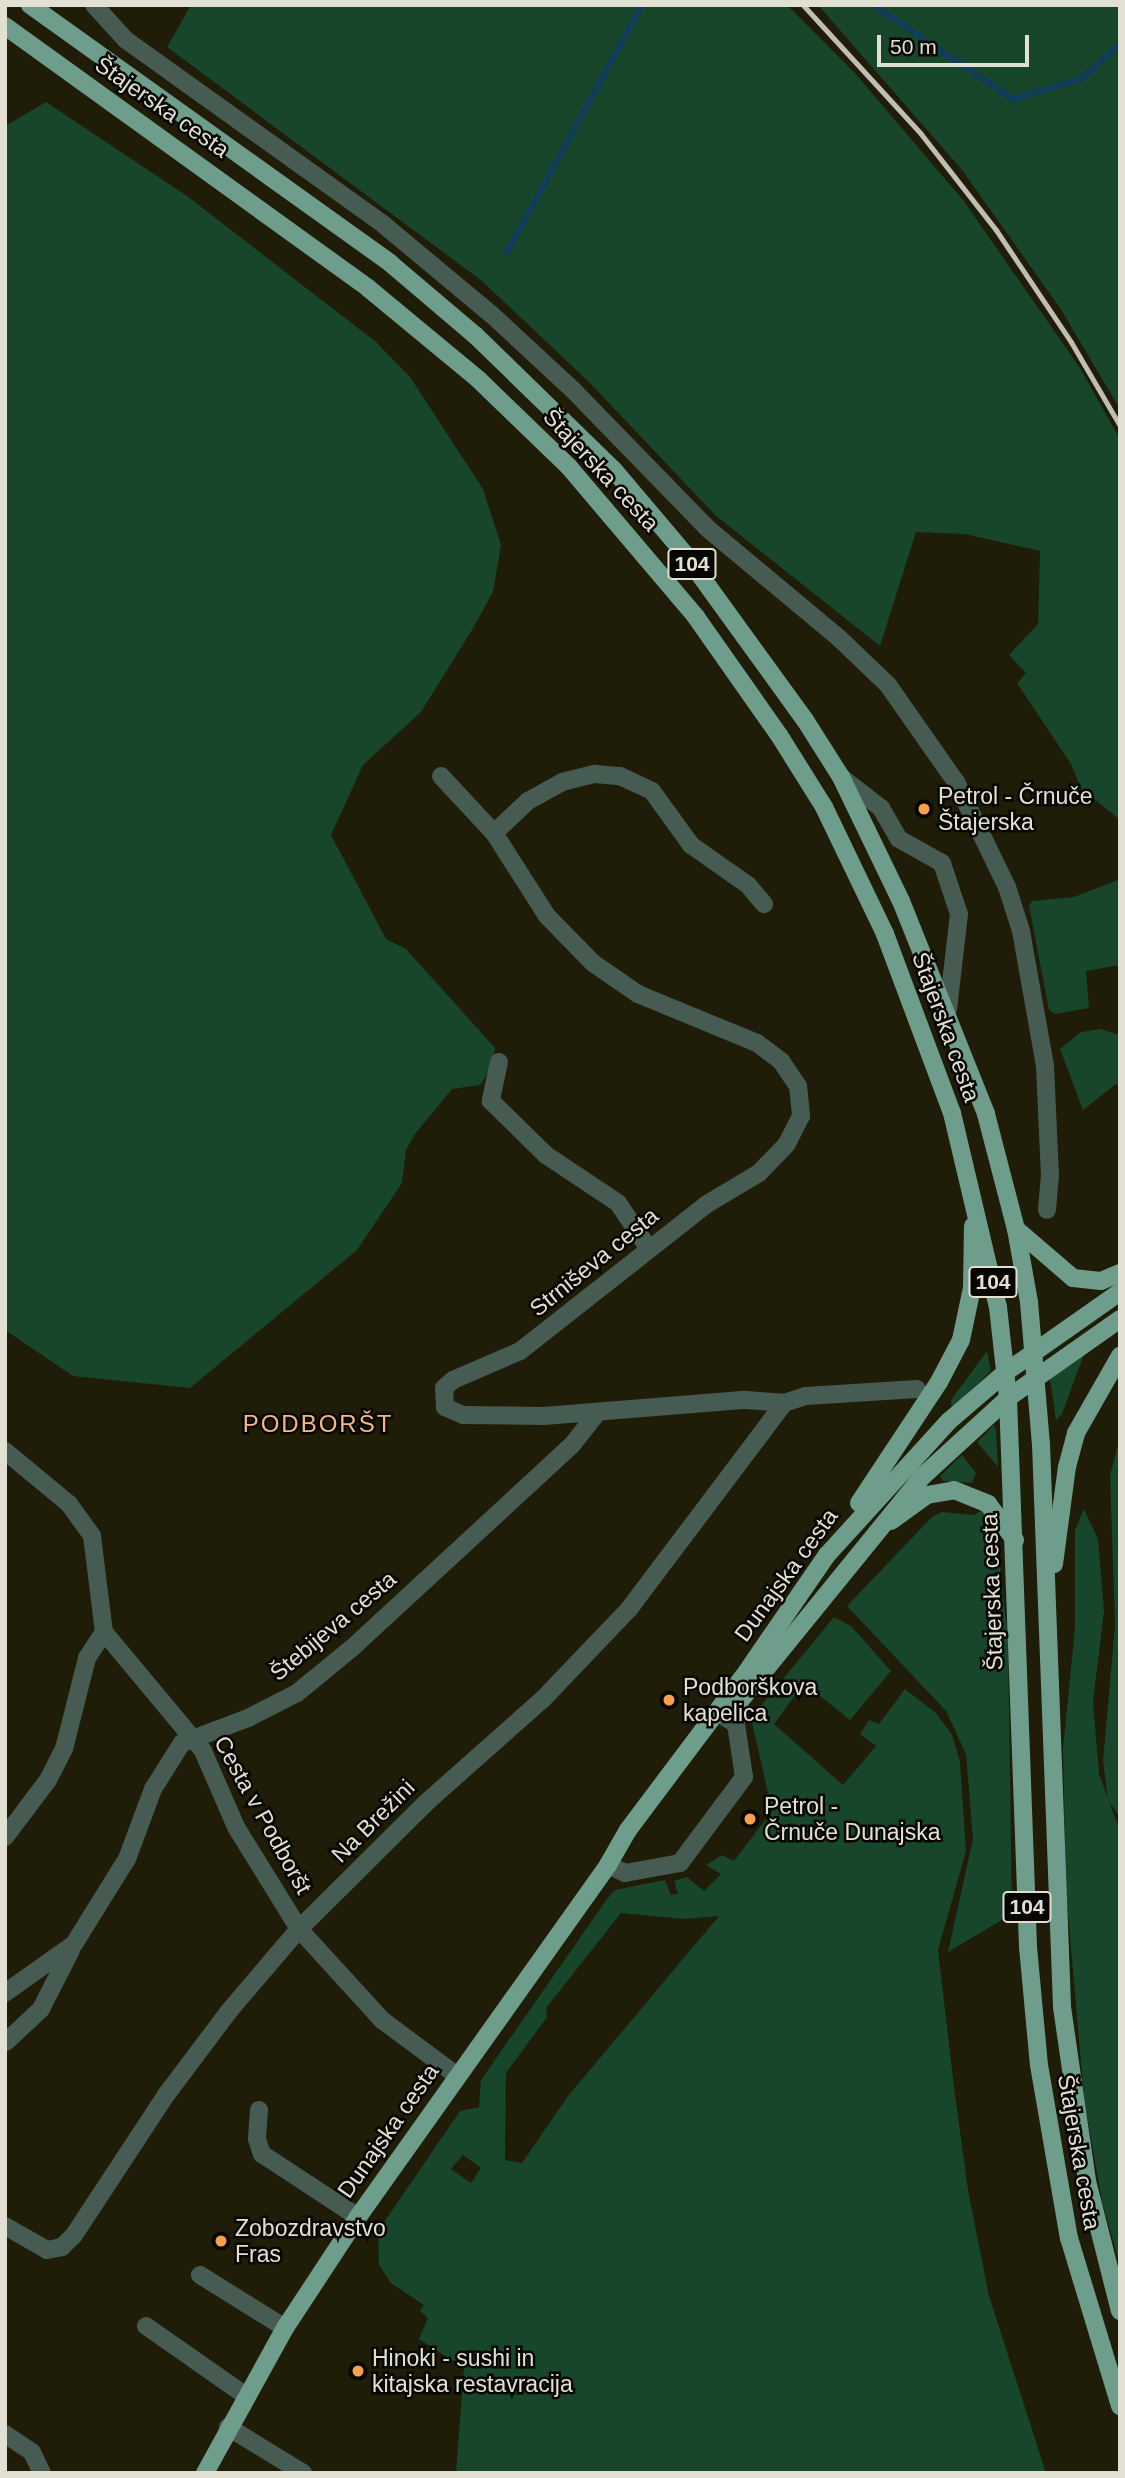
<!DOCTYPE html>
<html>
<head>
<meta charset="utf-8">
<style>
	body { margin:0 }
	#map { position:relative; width:1125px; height:2478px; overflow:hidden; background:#1f1c08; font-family:Arial,sans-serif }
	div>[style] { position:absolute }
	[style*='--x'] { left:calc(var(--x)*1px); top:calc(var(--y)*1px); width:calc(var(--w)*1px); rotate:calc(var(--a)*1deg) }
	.green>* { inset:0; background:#17462b }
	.stream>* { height:6px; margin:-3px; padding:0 3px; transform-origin:3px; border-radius:3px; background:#0f3d5a }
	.minor>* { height:18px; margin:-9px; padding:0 9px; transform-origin:9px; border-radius:9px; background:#465c53 }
	.major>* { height:18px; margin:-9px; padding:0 9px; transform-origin:9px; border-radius:9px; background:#6e9e8b }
	.rail>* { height:5px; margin:-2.5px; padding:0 2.5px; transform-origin:2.5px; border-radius:2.5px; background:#c0beb0 }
	.dots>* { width:19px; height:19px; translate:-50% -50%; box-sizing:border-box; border:4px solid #070602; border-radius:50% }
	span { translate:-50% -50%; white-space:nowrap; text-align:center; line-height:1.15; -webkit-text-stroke:5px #070602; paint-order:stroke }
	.shield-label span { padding:2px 5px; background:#070602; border:2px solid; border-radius:5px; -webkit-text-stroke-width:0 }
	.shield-label { font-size:21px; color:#e2e0d3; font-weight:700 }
	.street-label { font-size:23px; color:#e2e0d3 }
	.poi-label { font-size:23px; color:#e2e0d3 }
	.left { translate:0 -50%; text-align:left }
	.neighbourhood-label { font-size:24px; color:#f5b782; letter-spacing:2px }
	.frame { position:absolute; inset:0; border:7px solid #e2e0d3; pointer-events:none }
	.scale { position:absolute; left:877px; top:35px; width:152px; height:32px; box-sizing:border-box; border:4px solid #e2e0d3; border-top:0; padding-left:9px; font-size:21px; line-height:24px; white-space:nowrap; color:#e2e0d3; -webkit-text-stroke:5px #070602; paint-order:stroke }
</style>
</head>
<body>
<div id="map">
	<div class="green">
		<div style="clip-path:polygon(191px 5px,787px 5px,854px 72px,963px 200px,1080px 368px,1120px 439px,1120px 820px,1081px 788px,1071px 764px,1017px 683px,1026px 673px,1009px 655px,1038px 624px,1040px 551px,965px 534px,916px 532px,880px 646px,715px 515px,590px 383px,482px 281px,167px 47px)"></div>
		<div style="clip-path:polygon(818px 5px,1120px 5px,1120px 409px,1060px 308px,962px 170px)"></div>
		<div style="clip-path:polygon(46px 102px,187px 196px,376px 342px,410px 377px,483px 489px,501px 545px,493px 592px,472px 630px,421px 712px,363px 765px,331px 835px,386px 939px,406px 949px,495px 1048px,493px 1065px,480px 1085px,452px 1089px,415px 1134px,406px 1150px,402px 1183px,357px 1250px,190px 1388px,73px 1376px,5px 1330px,5px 126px)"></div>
		<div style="clip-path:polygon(1120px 879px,1120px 965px,1086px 971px,1089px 1008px,1055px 1014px,1049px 1010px,1029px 906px,1032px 901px,1074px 897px)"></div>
		<div style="clip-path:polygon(1100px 1029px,1120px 1035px,1120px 1087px,1116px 1084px,1083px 1110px,1060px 1049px,1081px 1032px)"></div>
		<div style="clip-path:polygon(987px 1351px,991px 1371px,952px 1408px,951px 1400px)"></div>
		<div style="clip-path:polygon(1084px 1354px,1062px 1414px,1056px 1420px,1050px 1379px)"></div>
		<div style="clip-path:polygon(994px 1425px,996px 1430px,998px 1467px,977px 1442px)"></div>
		<div style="clip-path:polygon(1120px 1438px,1120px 1817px,1108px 1800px,1103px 1761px,1115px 1625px,1110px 1475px)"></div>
		<div style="clip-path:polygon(962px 1455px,976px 1473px,972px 1483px,943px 1481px,940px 1476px)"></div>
		<div style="clip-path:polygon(1084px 1509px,1098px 1539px,1104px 1611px,1093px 1702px,1099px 1774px,1120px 1831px,1120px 2265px,1102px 2202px,1084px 2097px,1066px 1890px,1063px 1748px,1075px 1628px,1075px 1530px)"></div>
		<div style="clip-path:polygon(982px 1510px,996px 1530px,1008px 1638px,1012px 1914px,948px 1952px,973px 1839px,966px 1754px,946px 1711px,847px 1606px,932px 1517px,942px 1512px,974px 1515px)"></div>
		<div style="clip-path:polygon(evenodd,834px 1617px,851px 1626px,891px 1671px,850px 1720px,804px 1683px,774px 1724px,843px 1785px,876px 1746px,860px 1734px,869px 1720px,879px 1724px,905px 1689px,936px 1713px,952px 1735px,960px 1762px,966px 1851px,938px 1950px,954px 2087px,968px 2190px,989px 2296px,1046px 2473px,456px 2473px,464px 2368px,419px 2339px,428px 2318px,420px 2311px,424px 2305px,391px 2283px,379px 2265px,378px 2231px,460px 2111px,479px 2107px,481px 2080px,607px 1899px,615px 1890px,665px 1880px,671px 1895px,678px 1894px,674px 1881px,687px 1877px,704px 1891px,721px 1874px,706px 1865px,722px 1855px,734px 1861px,772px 1811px,751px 1718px,834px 1617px,621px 1913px,684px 1919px,719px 1916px,568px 2096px,522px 2163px,505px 2160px,506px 2073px,547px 2017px,546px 2008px,621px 1913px,834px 1617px,463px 2155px,481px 2168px,471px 2183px,451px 2169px,463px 2155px)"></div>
	</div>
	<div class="stream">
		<div style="--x:873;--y:5;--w:169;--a:33.9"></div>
		<div style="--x:1013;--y:99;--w:71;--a:-16.4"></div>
		<div style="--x:1081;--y:79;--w:52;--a:-41.9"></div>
		<div style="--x:507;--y:252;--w:281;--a:-61.3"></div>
	</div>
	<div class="minor">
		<div style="--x:94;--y:5;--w:47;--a:47.6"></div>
		<div style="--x:126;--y:40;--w:317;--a:35.6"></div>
		<div style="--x:384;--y:225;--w:139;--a:39.8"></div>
		<div style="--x:491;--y:314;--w:112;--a:42.8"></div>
		<div style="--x:573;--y:390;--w:192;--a:45.8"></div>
		<div style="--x:707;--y:528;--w:172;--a:39.8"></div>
		<div style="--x:839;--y:638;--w:68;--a:43.8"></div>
		<div style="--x:888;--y:685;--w:118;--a:55"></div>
		<div style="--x:956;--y:782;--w:117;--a:64.1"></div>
		<div style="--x:1007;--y:887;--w:46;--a:72.3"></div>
		<div style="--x:1021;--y:931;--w:137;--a:79.9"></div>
		<div style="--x:1045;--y:1066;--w:109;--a:87.4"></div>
		<div style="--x:1050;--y:1175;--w:35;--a:95"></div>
		<div style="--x:441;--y:776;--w:78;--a:47.1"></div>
		<div style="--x:494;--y:833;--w:98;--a:57.4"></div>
		<div style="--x:547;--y:916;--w:66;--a:45.6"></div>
		<div style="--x:593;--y:963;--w:55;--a:34.6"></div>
		<div style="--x:638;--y:994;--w:129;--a:22.4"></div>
		<div style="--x:757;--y:1043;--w:30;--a:37"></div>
		<div style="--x:781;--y:1061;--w:30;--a:56"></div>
		<div style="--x:798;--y:1086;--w:30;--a:84"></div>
		<div style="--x:801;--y:1116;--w:31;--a:117"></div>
		<div style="--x:787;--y:1144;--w:40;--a:134"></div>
		<div style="--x:759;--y:1173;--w:61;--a:149.2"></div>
		<div style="--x:707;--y:1204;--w:238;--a:141.8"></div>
		<div style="--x:520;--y:1351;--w:73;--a:156.6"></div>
		<div style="--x:453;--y:1380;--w:12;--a:138"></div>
		<div style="--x:444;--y:1388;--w:19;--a:87"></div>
		<div style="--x:445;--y:1407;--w:20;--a:24"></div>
		<div style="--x:463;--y:1415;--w:81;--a:0.7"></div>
		<div style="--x:544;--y:1416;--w:202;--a:-4.6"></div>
		<div style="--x:745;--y:1400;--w:39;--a:4"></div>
		<div style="--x:784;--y:1403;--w:23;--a:-18"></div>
		<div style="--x:806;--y:1396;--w:111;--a:-3.6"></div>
		<div style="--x:841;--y:777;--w:51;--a:37.8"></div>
		<div style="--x:881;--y:808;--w:36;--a:60"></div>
		<div style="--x:899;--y:839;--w:49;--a:29.2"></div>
		<div style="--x:942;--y:863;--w:54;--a:71.6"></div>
		<div style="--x:959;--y:914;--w:96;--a:96.6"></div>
		<div style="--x:494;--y:833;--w:47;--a:-43.3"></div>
		<div style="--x:528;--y:801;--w:39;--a:-29"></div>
		<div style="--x:562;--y:782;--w:34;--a:-14"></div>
		<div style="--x:595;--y:774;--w:25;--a:5"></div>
		<div style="--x:620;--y:776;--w:35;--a:25"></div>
		<div style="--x:652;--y:791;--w:67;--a:54.2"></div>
		<div style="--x:691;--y:845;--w:70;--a:35.1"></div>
		<div style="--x:748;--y:885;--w:25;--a:50"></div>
		<div style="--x:499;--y:1062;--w:40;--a:102"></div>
		<div style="--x:491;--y:1101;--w:77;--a:44.5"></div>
		<div style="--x:546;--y:1155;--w:87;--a:33.7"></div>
		<div style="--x:618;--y:1203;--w:55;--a:56"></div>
		<div style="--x:5;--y:1451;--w:83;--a:39.6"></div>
		<div style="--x:69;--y:1504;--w:39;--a:54"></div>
		<div style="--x:92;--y:1536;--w:97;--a:82.9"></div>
		<div style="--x:104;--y:1632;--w:155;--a:50.2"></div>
		<div style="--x:203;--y:1751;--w:83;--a:66.5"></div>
		<div style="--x:236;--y:1827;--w:120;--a:58.3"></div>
		<div style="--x:299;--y:1929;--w:123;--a:47.6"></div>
		<div style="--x:382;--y:2020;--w:92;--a:36.6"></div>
		<div style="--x:5;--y:1837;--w:71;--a:-53"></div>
		<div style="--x:48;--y:1780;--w:35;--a:-63"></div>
		<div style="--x:64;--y:1749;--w:94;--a:-75.8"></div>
		<div style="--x:87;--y:1658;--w:31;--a:-57"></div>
		<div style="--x:608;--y:1865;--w:19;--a:25"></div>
		<div style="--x:625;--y:1873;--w:56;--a:-10.3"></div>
		<div style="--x:680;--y:1863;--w:107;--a:-53.3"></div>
		<div style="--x:744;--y:1777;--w:54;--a:-98.6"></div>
		<div style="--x:736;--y:1724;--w:12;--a:-149"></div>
		<div style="--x:5;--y:1993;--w:85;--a:-35.4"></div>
		<div style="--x:74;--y:1944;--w:100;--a:-58.1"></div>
		<div style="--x:127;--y:1859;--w:75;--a:-69.6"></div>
		<div style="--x:153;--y:1789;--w:54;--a:-57.8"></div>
		<div style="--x:182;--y:1743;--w:71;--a:-20.7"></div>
		<div style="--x:248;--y:1718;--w:55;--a:-27"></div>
		<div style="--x:297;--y:1693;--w:71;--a:-39.3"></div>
		<div style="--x:352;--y:1648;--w:299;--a:-42.7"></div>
		<div style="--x:572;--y:1445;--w:42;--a:-51.8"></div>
		<div style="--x:6;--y:2042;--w:48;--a:-43.3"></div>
		<div style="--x:41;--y:2009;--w:66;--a:-63"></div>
		<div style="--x:259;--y:2110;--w:29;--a:94"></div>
		<div style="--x:257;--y:2139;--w:16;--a:72"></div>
		<div style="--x:262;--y:2154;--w:115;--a:33.3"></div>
		<div style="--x:5;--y:2226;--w:48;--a:29.7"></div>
		<div style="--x:47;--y:2250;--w:15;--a:-11"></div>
		<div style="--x:62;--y:2247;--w:17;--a:-45"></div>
		<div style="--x:74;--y:2235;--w:168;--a:-56.7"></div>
		<div style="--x:166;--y:2095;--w:105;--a:-53.1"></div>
		<div style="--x:229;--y:2011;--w:108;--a:-49.5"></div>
		<div style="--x:299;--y:1929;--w:182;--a:-44.8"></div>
		<div style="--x:428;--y:1801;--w:154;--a:-41.6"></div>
		<div style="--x:543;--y:1699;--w:124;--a:-46.3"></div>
		<div style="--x:629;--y:1609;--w:258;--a:-53"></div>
		<div style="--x:200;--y:2275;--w:100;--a:31.9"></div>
		<div style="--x:146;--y:2326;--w:122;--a:35"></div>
		<div style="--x:228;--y:2427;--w:88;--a:31.5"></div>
		<div style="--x:5;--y:2434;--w:32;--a:34"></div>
		<div style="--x:32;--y:2452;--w:23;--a:65"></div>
	</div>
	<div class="major">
		<div style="--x:30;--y:5;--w:443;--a:35.6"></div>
		<div style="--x:390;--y:263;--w:111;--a:40.3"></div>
		<div style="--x:475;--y:335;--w:192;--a:44.2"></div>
		<div style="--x:613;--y:469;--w:110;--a:49.8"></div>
		<div style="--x:684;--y:553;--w:206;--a:54.1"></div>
		<div style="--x:805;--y:720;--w:67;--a:57.7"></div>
		<div style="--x:841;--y:777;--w:138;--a:64.2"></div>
		<div style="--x:901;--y:901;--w:229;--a:68.2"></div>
		<div style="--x:986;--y:1114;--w:119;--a:75.4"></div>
		<div style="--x:1016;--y:1229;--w:74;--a:79.9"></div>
		<div style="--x:1029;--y:1302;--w:143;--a:85.2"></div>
		<div style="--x:1041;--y:1444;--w:563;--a:87.86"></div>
		<div style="--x:1062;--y:2007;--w:176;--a:81.8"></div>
		<div style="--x:1087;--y:2181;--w:134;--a:75.8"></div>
		<div style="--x:5;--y:26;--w:448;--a:35.8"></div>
		<div style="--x:368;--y:288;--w:143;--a:39.6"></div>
		<div style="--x:478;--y:379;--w:127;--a:44"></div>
		<div style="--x:569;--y:467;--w:197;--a:49.7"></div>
		<div style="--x:696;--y:617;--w:144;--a:54.9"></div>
		<div style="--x:779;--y:735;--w:85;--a:58"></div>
		<div style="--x:824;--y:807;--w:141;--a:64.3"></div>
		<div style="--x:885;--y:934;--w:191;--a:69.5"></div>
		<div style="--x:952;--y:1113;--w:199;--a:76.7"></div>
		<div style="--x:998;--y:1307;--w:92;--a:83.7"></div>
		<div style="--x:1008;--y:1398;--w:549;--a:87.91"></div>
		<div style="--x:1028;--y:1947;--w:119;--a:84.7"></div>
		<div style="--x:1039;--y:2065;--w:176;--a:80.2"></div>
		<div style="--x:1069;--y:2238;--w:176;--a:73.1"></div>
		<div style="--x:1016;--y:1229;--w:75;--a:40.7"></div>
		<div style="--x:1073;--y:1278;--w:28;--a:6"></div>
		<div style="--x:1101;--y:1281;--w:21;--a:-23"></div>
		<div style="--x:859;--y:1503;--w:145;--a:-56.5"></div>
		<div style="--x:939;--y:1382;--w:47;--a:-62.4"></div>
		<div style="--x:961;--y:1340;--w:53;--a:-78.1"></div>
		<div style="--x:972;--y:1288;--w:62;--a:-89.1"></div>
		<div style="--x:891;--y:1521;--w:44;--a:-35.8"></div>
		<div style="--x:927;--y:1495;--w:27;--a:-10"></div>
		<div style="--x:954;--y:1490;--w:37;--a:22"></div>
		<div style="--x:988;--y:1504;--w:45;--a:53.1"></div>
		<div style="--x:1054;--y:1564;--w:98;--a:-82.4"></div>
		<div style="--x:1067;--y:1467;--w:35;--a:-75"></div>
		<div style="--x:1076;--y:1433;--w:89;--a:-60.3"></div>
		<div style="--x:735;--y:1707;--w:298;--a:-50.9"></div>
		<div style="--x:923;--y:1476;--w:115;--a:-42.5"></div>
		<div style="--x:1008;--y:1398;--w:137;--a:-35.2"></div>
		<div style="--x:205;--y:2473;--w:166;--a:-61.1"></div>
		<div style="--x:285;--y:2328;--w:133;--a:-56.7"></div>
		<div style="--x:358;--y:2217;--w:432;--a:-54.6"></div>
		<div style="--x:608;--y:1865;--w:40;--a:-60.3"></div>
		<div style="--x:628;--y:1830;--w:191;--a:-53.1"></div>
		<div style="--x:743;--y:1677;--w:148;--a:-55.5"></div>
		<div style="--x:827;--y:1555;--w:181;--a:-47.7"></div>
		<div style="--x:949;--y:1421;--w:75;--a:-40.7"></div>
		<div style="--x:1006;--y:1372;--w:139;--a:-35.1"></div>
	</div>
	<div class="rail">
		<div style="--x:803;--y:5;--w:175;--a:47.5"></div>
		<div style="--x:921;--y:134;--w:122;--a:52"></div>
		<div style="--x:996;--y:230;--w:135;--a:56.2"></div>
		<div style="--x:1071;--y:342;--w:97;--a:59.7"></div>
	</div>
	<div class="dots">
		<div style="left:924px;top:809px;background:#f9a04c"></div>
		<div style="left:669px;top:1700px;background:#f9a04c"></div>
		<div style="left:750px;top:1819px;background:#f9a04c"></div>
		<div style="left:221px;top:2241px;background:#f9a04c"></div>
		<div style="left:358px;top:2371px;background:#f9a04c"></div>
	</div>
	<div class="shield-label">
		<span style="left:692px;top:564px">104</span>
		<span style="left:993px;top:1282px">104</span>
		<span style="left:1027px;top:1907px">104</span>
	</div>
	<div class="street-label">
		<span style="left:162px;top:107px;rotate:35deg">Štajerska cesta</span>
		<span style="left:601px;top:470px;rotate:47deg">Štajerska cesta</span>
		<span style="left:946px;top:1027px;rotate:70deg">Štajerska cesta</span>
		<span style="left:594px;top:1262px;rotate:-39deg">Strniševa cesta</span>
		<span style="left:786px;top:1575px;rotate:-54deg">Dunajska cesta</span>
		<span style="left:992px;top:1592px;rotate:-92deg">Štajerska cesta</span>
		<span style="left:333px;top:1626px;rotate:-40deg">Štebijeva cesta</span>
		<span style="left:263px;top:1815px;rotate:61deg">Cesta v Podboršt</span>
		<span style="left:373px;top:1821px;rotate:-45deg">Na Brežini</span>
		<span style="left:388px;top:2131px;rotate:-55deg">Dunajska cesta</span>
		<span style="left:1079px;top:2152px;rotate:80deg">Štajerska cesta</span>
	</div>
	<div class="poi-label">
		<span class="left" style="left:938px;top:809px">Petrol - Črnuče<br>Štajerska</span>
		<span class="left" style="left:683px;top:1700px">Podborškova<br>kapelica</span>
		<span class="left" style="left:764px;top:1819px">Petrol -<br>Črnuče Dunajska</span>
		<span class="left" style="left:235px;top:2241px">Zobozdravstvo<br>Fras</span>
		<span class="left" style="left:372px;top:2371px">Hinoki - sushi in<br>kitajska restavracija</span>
	</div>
	<div class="neighbourhood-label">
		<span style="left:318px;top:1424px">PODBORŠT</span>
	</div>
	<div class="frame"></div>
	<div class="scale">50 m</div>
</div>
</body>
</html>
